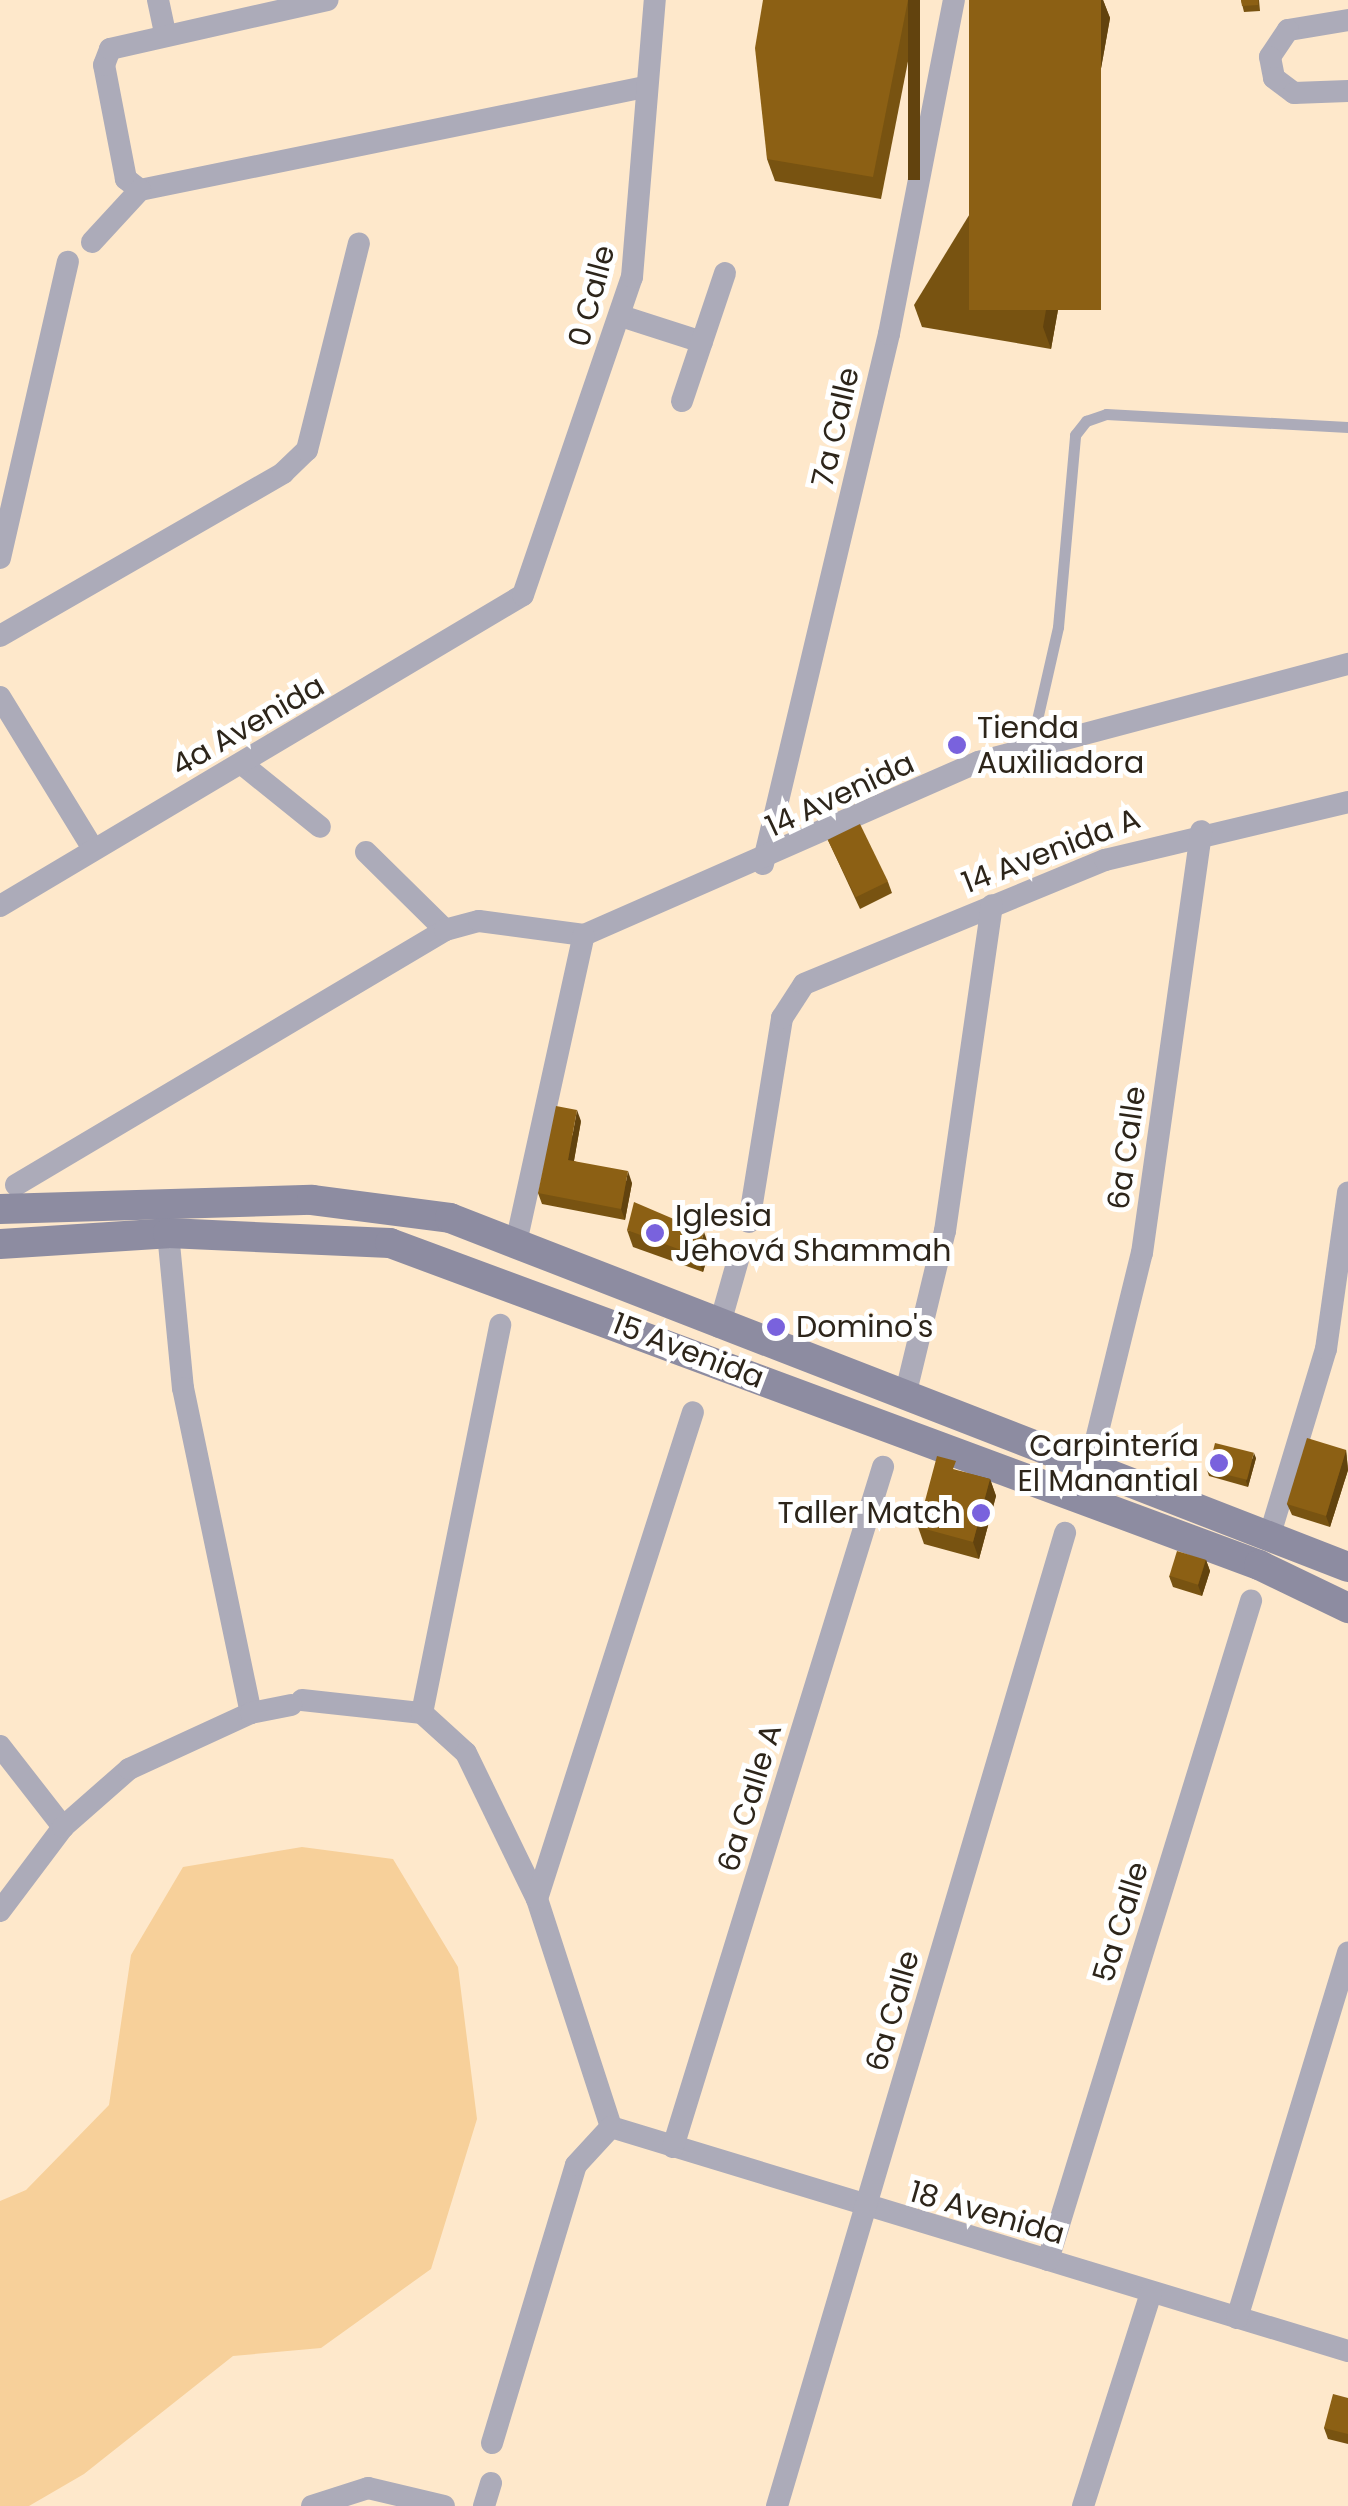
<!DOCTYPE html>
<html>
<head>
<meta charset="utf-8">
<style>
	body { margin:0 }
	#map { position:relative; width:1348px; height:2506px; overflow:hidden; background:#fee8cb; font-family:Poppins,sans-serif }
	div>[style] { position:absolute }
	[style*='--x'] { left:calc(var(--x)*1px); top:calc(var(--y)*1px); width:calc(var(--w)*1px); rotate:calc(var(--a)*1deg) }
	.green>* { inset:0; background:#f7d09a }
	.lane>* { height:11px; margin:-5.5px; padding:0 5.5px; transform-origin:5.5px; border-radius:5.5px; background:#acabb9 }
	.street>* { height:22px; margin:-11px; padding:0 11px; transform-origin:11px; border-radius:11px; background:#acabb9 }
	.secondary>* { height:30px; margin:-15px; padding:0 15px; transform-origin:15px; border-radius:15px; background:#8d8ca1 }
	.wall>* { inset:0; background:#785311 }
	.shaded-wall>* { inset:0; background:#62430e; transform-origin:0 0 }
	.building>* { inset:0; background:#8c6014; transform-origin:0 0 }
	.dots>* { width:28px; height:28px; translate:-50% -50%; box-sizing:border-box; border:5px solid #fff; border-radius:50% }
	span { translate:-50% -50%; white-space:nowrap; text-align:center; line-height:1.15; -webkit-text-stroke:10px #fff; paint-order:stroke }
	.street-label { font-size:30px; color:#2d251a }
	.poi-label { font-size:30px; color:#2d251a }
	.left { translate:0 -50%; text-align:left }
	.right { translate:-100% -50%; text-align:right }
</style>
</head>
<body>
<div id="map">
	<div class="green">
		<div style="clip-path:polygon(302px 1847px,393px 1859px,458px 1967px,477px 2119px,431px 2269px,321px 2348px,233px 2356px,84px 2474px,29px 2506px,0 2506px,0 2201px,26px 2190px,109px 2105px,131px 1955px,183px 1867px)"></div>
	</div>
	<div class="lane">
		<div style="--x:1031;--y:746;--w:122;--a:-77.2"></div>
		<div style="--x:1058;--y:627;--w:193;--a:-84.9"></div>
		<div style="--x:1075;--y:435;--w:18;--a:-52"></div>
		<div style="--x:1086;--y:421;--w:21;--a:-19"></div>
		<div style="--x:1106;--y:414;--w:242;--a:3.1"></div>
	</div>
	<div class="street">
		<div style="--x:158;--y:0;--w:33;--a:78"></div>
		<div style="--x:1348;--y:20;--w:61;--a:170.5"></div>
		<div style="--x:1288;--y:30;--w:32;--a:124"></div>
		<div style="--x:1270;--y:57;--w:21;--a:79"></div>
		<div style="--x:1274;--y:78;--w:25;--a:37"></div>
		<div style="--x:1294;--y:93;--w:54;--a:-2.1"></div>
		<div style="--x:140;--y:190;--w:515;--a:-11.53"></div>
		<div style="--x:140;--y:190;--w:18;--a:-142"></div>
		<div style="--x:126;--y:179;--w:116;--a:-100.9"></div>
		<div style="--x:104;--y:65;--w:17;--a:-69"></div>
		<div style="--x:110;--y:49;--w:223;--a:-12.7"></div>
		<div style="--x:92;--y:242;--w:71;--a:-47.3"></div>
		<div style="--x:621;--y:316;--w:85;--a:17.8"></div>
		<div style="--x:682;--y:401;--w:135;--a:-71.4"></div>
		<div style="--x:0;--y:558;--w:304;--a:-77.1"></div>
		<div style="--x:0;--y:636;--w:327;--a:-29.9"></div>
		<div style="--x:283;--y:473;--w:33;--a:-44"></div>
		<div style="--x:307;--y:450;--w:213;--a:-75.9"></div>
		<div style="--x:0;--y:697;--w:178;--a:58.5"></div>
		<div style="--x:242;--y:764;--w:100;--a:38.9"></div>
		<div style="--x:366;--y:852;--w:111;--a:44.6"></div>
		<div style="--x:763;--y:864;--w:545;--a:-76.63"></div>
		<div style="--x:889;--y:334;--w:340;--a:-79"></div>
		<div style="--x:0;--y:906;--w:608;--a:-30.74"></div>
		<div style="--x:523;--y:595;--w:336;--a:-71.1"></div>
		<div style="--x:632;--y:277;--w:278;--a:-85.3"></div>
		<div style="--x:16;--y:1185;--w:499;--a:-30.7"></div>
		<div style="--x:445;--y:930;--w:35;--a:-15"></div>
		<div style="--x:479;--y:921;--w:106;--a:7.6"></div>
		<div style="--x:584;--y:935;--w:431;--a:-23.7"></div>
		<div style="--x:979;--y:762;--w:382;--a:-14.9"></div>
		<div style="--x:749;--y:1222;--w:207;--a:-80.8"></div>
		<div style="--x:782;--y:1018;--w:40;--a:-57.1"></div>
		<div style="--x:804;--y:984;--w:326;--a:-22.4"></div>
		<div style="--x:1105;--y:860;--w:250;--a:-13.4"></div>
		<div style="--x:168;--y:1233;--w:156;--a:84.5"></div>
		<div style="--x:183;--y:1388;--w:332;--a:78.2"></div>
		<div style="--x:516;--y:1243;--w:315;--a:-77.6"></div>
		<div style="--x:719;--y:1327;--w:77;--a:-74.2"></div>
		<div style="--x:905;--y:1396;--w:170;--a:-76.4"></div>
		<div style="--x:945;--y:1231;--w:329;--a:-81.8"></div>
		<div style="--x:1089;--y:1468;--w:221;--a:-76.2"></div>
		<div style="--x:1142;--y:1253;--w:426;--a:-82"></div>
		<div style="--x:1271;--y:1531;--w:190;--a:-73.2"></div>
		<div style="--x:1326;--y:1349;--w:158;--a:-82"></div>
		<div style="--x:302;--y:1700;--w:121;--a:6.2"></div>
		<div style="--x:422;--y:1713;--w:59;--a:42.3"></div>
		<div style="--x:466;--y:1753;--w:162;--a:64.1"></div>
		<div style="--x:537;--y:1899;--w:240;--a:72"></div>
		<div style="--x:422;--y:1713;--w:396;--a:-78.6"></div>
		<div style="--x:0;--y:1746;--w:103;--a:52.1"></div>
		<div style="--x:537;--y:1899;--w:511;--a:-72.24"></div>
		<div style="--x:0;--y:1911;--w:105;--a:-53.1"></div>
		<div style="--x:63;--y:1827;--w:88;--a:-41.3"></div>
		<div style="--x:129;--y:1769;--w:134;--a:-24.7"></div>
		<div style="--x:251;--y:1713;--w:41;--a:-11.3"></div>
		<div style="--x:611;--y:2127;--w:770;--a:16.91"></div>
		<div style="--x:673;--y:2147;--w:712;--a:-72.84"></div>
		<div style="--x:1048;--y:2260;--w:690;--a:-72.88"></div>
		<div style="--x:1237;--y:2318;--w:382;--a:-73.1"></div>
		<div style="--x:492;--y:2443;--w:290;--a:-73.2"></div>
		<div style="--x:576;--y:2165;--w:52;--a:-47.4"></div>
		<div style="--x:312;--y:2506;--w:59;--a:-17.8"></div>
		<div style="--x:368;--y:2488;--w:78;--a:13.3"></div>
		<div style="--x:484;--y:2506;--w:24;--a:-73"></div>
		<div style="--x:777;--y:2506;--w:1015;--a:-73.51"></div>
		<div style="--x:1083;--y:2506;--w:224;--a:-72.3"></div>
	</div>
	<div class="secondary">
		<div style="--x:0;--y:1209;--w:312;--a:-1.7"></div>
		<div style="--x:312;--y:1200;--w:139;--a:7.4"></div>
		<div style="--x:450;--y:1218;--w:963;--a:21.24"></div>
		<div style="--x:0;--y:1244;--w:168;--a:-3.7"></div>
		<div style="--x:168;--y:1233;--w:222;--a:2.6"></div>
		<div style="--x:390;--y:1243;--w:927;--a:20.33"></div>
		<div style="--x:1259;--y:1565;--w:99;--a:25.8"></div>
	</div>
	<div class="wall">
		<div style="clip-path:polygon(763px 0,920px 0,881px 199px,775px 181px,767px 159px)"></div>
		<div style="clip-path:polygon(1101px 0,1103px 0,1110px 18px,1051px 349px,922px 327px,914px 305px)"></div>
		<div style="clip-path:polygon(1241px 0,1259px 0,1260px 11px,1244px 12px)"></div>
		<div style="clip-path:polygon(828px 840px,888px 882px,892px 893px,860px 909px)"></div>
		<div style="clip-path:polygon(581px 1121px,574px 1161px,632px 1183px,625px 1220px,542px 1204px,538px 1193px)"></div>
		<div style="clip-path:polygon(627px 1230px,710px 1249px,703px 1272px,633px 1247px)"></div>
		<div style="clip-path:polygon(1346px 1450px,1348px 1470px,1330px 1527px,1292px 1515px,1287px 1504px)"></div>
		<div style="clip-path:polygon(1256px 1458px,1248px 1487px,1209px 1476px,1207px 1470px)"></div>
		<div style="clip-path:polygon(959px 1471px,990px 1479px,996px 1496px,979px 1559px,924px 1544px,918px 1527px)"></div>
		<div style="clip-path:polygon(1206px 1560px,1210px 1571px,1202px 1596px,1173px 1587px,1169px 1576px)"></div>
		<div style="clip-path:polygon(1348px 2398px,1348px 2444px,1328px 2439px,1324px 2428px)"></div>
	</div>
	<div class="shaded-wall">
		<div style="left:908px;top:0;width:12px;height:180px"></div>
		<div style="clip-path:polygon(1101px 0,1103px 0,1110px 18px,1051px 349px,1043px 327px)"></div>
		<div style="clip-path:polygon(577px 1110px,581px 1121px,572px 1171px,568px 1160px)"></div>
		<div style="clip-path:polygon(628px 1171px,632px 1183px,625px 1220px,621px 1209px)"></div>
		<div style="clip-path:polygon(704px 1232px,710px 1249px,703px 1272px,697px 1256px)"></div>
		<div style="clip-path:polygon(1346px 1450px,1348px 1470px,1330px 1527px,1326px 1516px)"></div>
		<div style="clip-path:polygon(1254px 1453px,1256px 1458px,1248px 1487px,1246px 1481px)"></div>
		<div style="clip-path:polygon(990px 1479px,996px 1496px,979px 1559px,973px 1542px)"></div>
		<div style="clip-path:polygon(1206px 1560px,1210px 1571px,1202px 1596px,1198px 1585px)"></div>
	</div>
	<div class="building">
		<div style="clip-path:polygon(763px 0,908px 0,873px 177px,767px 159px,755px 48px)"></div>
		<div style="left:969px;top:0;width:132px;height:310px"></div>
		<div style="clip-path:polygon(1241px 0,1258px 0,1258px 5px,1242px 6px)"></div>
		<div style="left:860px;top:824px;width:64px;height:36px;rotate:64deg"></div>
		<div style="clip-path:polygon(556px 1106px,577px 1110px,568px 1160px,628px 1171px,621px 1209px,538px 1193px)"></div>
		<div style="clip-path:polygon(634px 1202px,704px 1232px,697px 1256px,627px 1230px)"></div>
		<div style="left:1307px;top:1438px;width:41px;height:69px;rotate:17deg"></div>
		<div style="left:1215px;top:1443px;width:40px;height:28px;rotate:14deg"></div>
		<div style="clip-path:polygon(937px 1456px,956px 1461px,953px 1469px,990px 1479px,973px 1542px,918px 1527px)"></div>
		<div style="left:1177px;top:1551px;width:30px;height:26px;rotate:17deg"></div>
		<div style="clip-path:polygon(1333px 2394px,1348px 2398px,1348px 2434px,1324px 2428px)"></div>
	</div>
	<div class="dots">
		<div style="left:957px;top:745px;background:#7962dd"></div>
		<div style="left:655px;top:1233px;background:#7962dd"></div>
		<div style="left:776px;top:1327px;background:#7962dd"></div>
		<div style="left:1219px;top:1463px;background:#7962dd"></div>
		<div style="left:981px;top:1513px;background:#7962dd"></div>
	</div>
	<div class="street-label">
		<span style="left:592px;top:296px;rotate:-75deg">0 Calle</span>
		<span style="left:836px;top:427px;rotate:-77deg">7a Calle</span>
		<span style="left:248px;top:726px;rotate:-30deg">4a Avenida</span>
		<span style="left:840px;top:795px;rotate:-25deg">14 Avenida</span>
		<span style="left:1051px;top:851px;rotate:-21deg">14 Avenida A</span>
		<span style="left:1127px;top:1148px;rotate:-82deg">6a Calle</span>
		<span style="left:688px;top:1351px;rotate:21deg">15 Avenida</span>
		<span style="left:750px;top:1798px;rotate:-73deg">6a Calle A</span>
		<span style="left:1121px;top:1922px;rotate:-73deg">5a Calle</span>
		<span style="left:893px;top:2011px;rotate:-74deg">6a Calle</span>
		<span style="left:987px;top:2213px;rotate:16deg">18 Avenida</span>
	</div>
	<div class="poi-label">
		<span class="left" style="left:977px;top:745px">Tienda<br>Auxiliadora</span>
		<span class="left" style="left:675px;top:1233px">Iglesia<br>Jehová Shammah</span>
		<span class="left" style="left:796px;top:1327px">Domino's</span>
		<span class="right" style="left:1199px;top:1463px">Carpintería<br>El Manantial</span>
		<span class="right" style="left:961px;top:1513px">Taller Match</span>
	</div>
</div>
</body>
</html>
